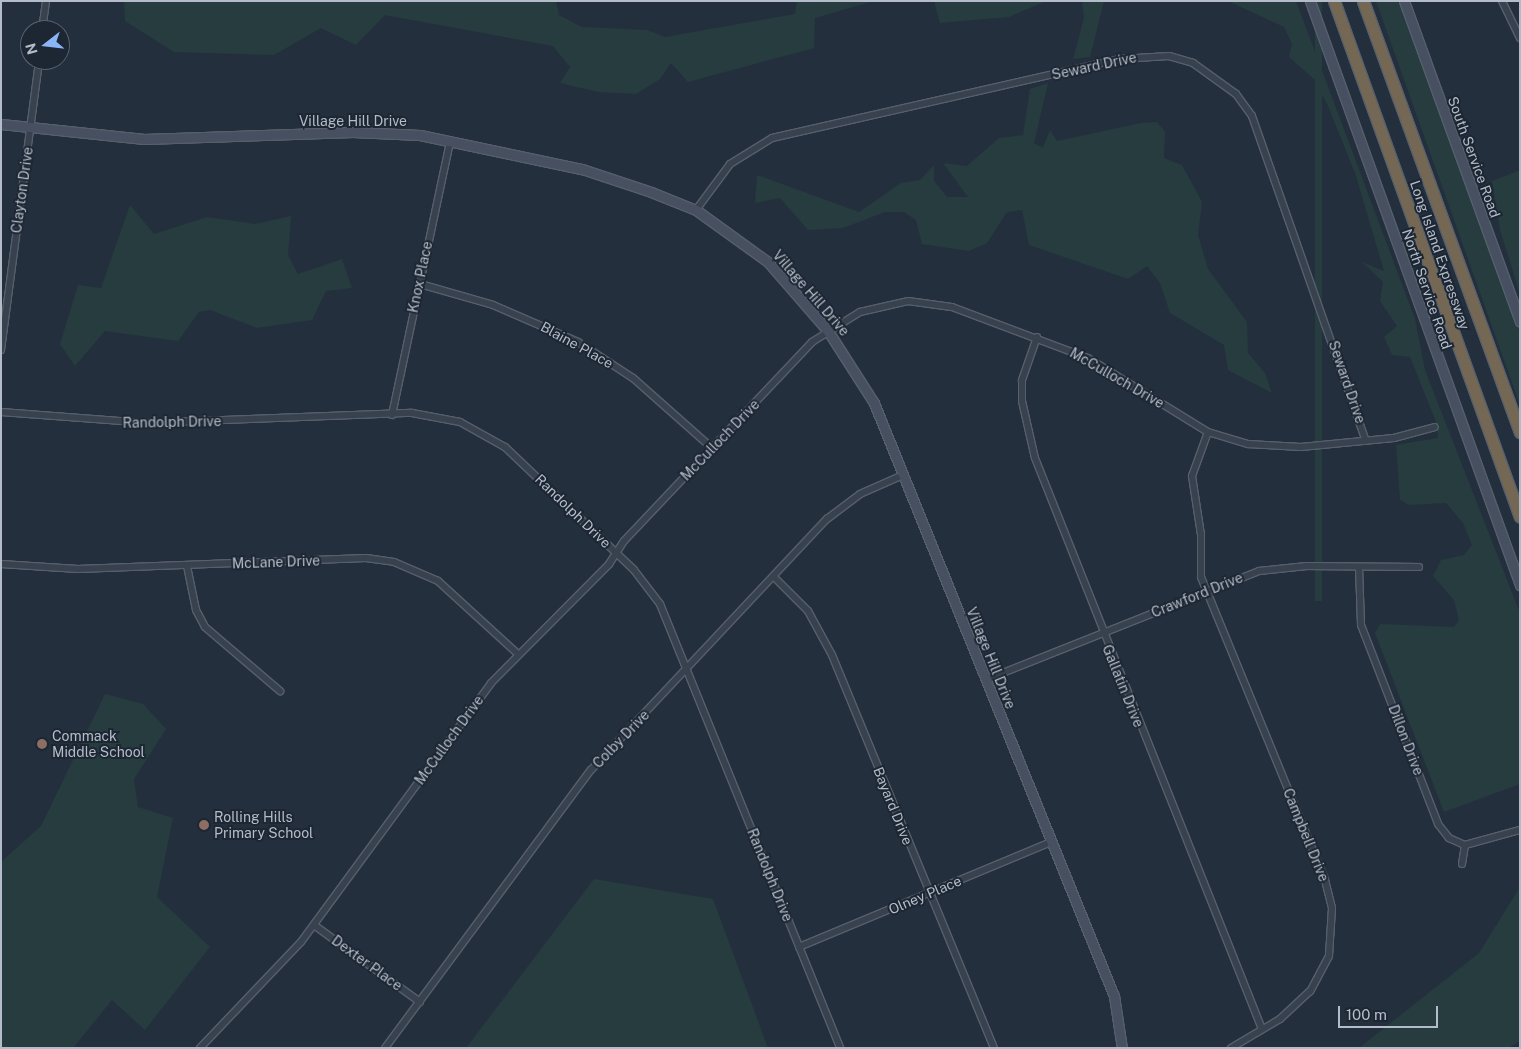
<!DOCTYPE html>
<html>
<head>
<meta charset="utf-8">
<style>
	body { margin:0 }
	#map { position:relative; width:1521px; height:1049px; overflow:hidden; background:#242f3e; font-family:"Public Sans",sans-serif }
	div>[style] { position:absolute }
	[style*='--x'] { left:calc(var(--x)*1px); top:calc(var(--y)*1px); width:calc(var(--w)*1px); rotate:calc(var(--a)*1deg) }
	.green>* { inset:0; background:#263c3f; transform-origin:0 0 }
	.roads { filter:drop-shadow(1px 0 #565f6c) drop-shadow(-1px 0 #565f6c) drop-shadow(0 1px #565f6c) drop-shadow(0 -1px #565f6c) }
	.street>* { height:6px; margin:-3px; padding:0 3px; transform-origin:3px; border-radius:3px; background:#38414e }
	.secondary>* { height:9px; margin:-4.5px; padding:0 4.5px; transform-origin:4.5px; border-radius:4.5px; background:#465061 }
	.highway>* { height:11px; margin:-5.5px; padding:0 5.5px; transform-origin:5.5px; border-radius:5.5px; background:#746855 }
	.dots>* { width:14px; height:14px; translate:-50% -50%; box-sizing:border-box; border:2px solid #1d2633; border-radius:50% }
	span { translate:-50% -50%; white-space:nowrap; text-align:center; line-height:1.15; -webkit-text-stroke:4px #1d2633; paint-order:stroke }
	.street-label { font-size:14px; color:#b4bcc9 }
	.poi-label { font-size:14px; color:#b4bcc9 }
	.left { translate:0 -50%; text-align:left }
	.frame { position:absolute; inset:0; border:2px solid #b4bcc9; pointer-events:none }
	.north { position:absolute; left:20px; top:20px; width:50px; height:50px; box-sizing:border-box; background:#1d2633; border:1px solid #59626f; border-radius:50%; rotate:254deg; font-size:14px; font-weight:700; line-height:20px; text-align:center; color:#b4bcc9 }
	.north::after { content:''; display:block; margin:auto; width:18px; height:22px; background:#8ab4f8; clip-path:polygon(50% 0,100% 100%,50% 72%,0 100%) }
	.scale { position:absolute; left:1338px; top:1006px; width:100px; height:22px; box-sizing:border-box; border:2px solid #b4bcc9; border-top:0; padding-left:6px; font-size:15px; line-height:18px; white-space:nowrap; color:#b4bcc9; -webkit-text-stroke:4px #1d2633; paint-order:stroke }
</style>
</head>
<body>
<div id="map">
	<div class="green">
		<div style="clip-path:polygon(124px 1px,556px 1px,559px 15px,582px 27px,647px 30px,665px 37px,795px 14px,797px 1px,874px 1px,815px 18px,814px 48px,688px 82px,671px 63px,660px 79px,636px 94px,598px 92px,560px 83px,570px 67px,553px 46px,385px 15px,356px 45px,321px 28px,274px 55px,174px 52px,125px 21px)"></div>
		<div style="clip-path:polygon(934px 1px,1046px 1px,1009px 17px,940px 23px)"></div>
		<div style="clip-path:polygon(1082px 1px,1104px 1px,1090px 57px,1073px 59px,1084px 18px)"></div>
		<div style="clip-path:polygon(1228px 1px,1296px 1px,1415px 319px,1425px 370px,1520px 613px,1520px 784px,1444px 812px,1375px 633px,1380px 624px,1454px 627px,1459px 620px,1454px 600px,1433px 576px,1441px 560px,1464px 555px,1472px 545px,1463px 523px,1446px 503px,1409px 505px,1400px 500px,1396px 445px,1438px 438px,1436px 422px,1410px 357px,1392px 355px,1384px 337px,1397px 326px,1380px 301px,1383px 282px,1362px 262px,1384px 271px,1355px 173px,1328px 106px,1315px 80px,1289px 57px,1292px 44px,1284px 27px)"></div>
		<div style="left:1315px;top:1px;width:7px;height:600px"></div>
		<div style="clip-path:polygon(1376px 1px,1398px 1px,1520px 333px,1520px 405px)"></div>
		<div style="clip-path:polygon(1048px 83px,1034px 143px,1043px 148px,1050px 130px,1057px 141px,1141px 123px,1157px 122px,1165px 132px,1164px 158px,1182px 165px,1202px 202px,1198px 235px,1208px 269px,1247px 322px,1248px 353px,1265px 373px,1272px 393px,1228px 370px,1224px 345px,1170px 313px,1160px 283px,1147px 266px,1128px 279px,1029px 245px,1022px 210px,1007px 212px,987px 243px,969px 251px,922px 244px,916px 220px,904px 212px,885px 212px,843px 228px,808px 230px,780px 198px,755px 203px,757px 175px,859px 212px,901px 183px,920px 180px,934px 165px,934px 181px,947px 197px,968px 197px,943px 163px,967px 166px,999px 138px,1023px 135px,1030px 89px)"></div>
		<div style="clip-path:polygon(1520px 170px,1520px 294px,1500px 230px,1492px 181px)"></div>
		<div style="clip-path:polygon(130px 205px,154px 234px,207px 217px,255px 224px,291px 216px,288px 255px,298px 274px,342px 259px,352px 288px,326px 291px,312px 320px,257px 328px,210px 310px,199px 312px,178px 341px,105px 331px,75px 366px,60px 344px,78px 285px,101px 288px)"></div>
		<div style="clip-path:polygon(105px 694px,143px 704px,166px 729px,134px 779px,138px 807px,173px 818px,157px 897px,210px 947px,145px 1030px,112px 1000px,73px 1048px,1px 1048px,1px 862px,41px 826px)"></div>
		<div style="clip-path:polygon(594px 879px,713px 899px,768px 1048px,466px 1048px)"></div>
		<div style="clip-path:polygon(1520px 887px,1520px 1041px,1508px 1048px,1359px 1048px,1479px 953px)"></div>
	</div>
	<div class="roads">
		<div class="street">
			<div style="--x:1502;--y:1;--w:41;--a:64.1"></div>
			<div style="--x:42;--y:30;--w:29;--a:-82"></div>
			<div style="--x:696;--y:210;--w:57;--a:-53.5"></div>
			<div style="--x:730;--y:164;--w:49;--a:-31.8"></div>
			<div style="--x:772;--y:138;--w:357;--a:-12.8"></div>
			<div style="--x:1120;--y:59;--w:49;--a:-3.5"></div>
			<div style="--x:1169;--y:56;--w:25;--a:16"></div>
			<div style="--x:1193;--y:63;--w:53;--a:35.8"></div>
			<div style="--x:1236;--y:94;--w:27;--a:54"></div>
			<div style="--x:1252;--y:116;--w:344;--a:70.7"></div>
			<div style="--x:420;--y:284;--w:76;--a:16"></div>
			<div style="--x:493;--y:305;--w:93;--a:23.5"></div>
			<div style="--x:578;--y:342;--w:66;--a:33.2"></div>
			<div style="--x:633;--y:378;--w:104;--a:41.5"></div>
			<div style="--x:1037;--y:337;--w:46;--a:109.2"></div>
			<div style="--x:1022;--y:380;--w:21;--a:90"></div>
			<div style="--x:1022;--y:401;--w:58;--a:77.2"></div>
			<div style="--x:1035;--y:458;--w:614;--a:68.32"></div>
			<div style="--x:1;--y:350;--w:292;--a:-82.5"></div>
			<div style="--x:1;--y:412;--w:145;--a:4.3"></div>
			<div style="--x:146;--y:423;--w:266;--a:-2.2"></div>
			<div style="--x:412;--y:413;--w:49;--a:10.6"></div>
			<div style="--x:460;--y:422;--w:51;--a:29.1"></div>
			<div style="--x:505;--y:447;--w:178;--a:43.6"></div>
			<div style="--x:634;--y:570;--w:43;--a:52.6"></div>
			<div style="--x:660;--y:604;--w:479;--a:67.9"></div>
			<div style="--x:392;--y:415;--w:280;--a:-78"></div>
			<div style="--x:1208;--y:432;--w:47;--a:110"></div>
			<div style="--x:1192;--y:476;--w:60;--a:81.3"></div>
			<div style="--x:1201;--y:535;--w:42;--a:90"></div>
			<div style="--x:1201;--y:577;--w:327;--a:67.7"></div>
			<div style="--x:1325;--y:880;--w:29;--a:76"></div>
			<div style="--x:1332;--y:908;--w:48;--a:93.6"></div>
			<div style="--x:1329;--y:956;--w:40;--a:118"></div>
			<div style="--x:1310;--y:991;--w:41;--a:137"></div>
			<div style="--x:1280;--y:1019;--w:57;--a:149.4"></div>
			<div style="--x:1;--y:564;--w:77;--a:3.7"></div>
			<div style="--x:78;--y:569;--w:288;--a:-2.2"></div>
			<div style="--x:366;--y:558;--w:28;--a:8"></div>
			<div style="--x:394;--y:562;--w:48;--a:23.4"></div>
			<div style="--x:438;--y:581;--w:108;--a:42.4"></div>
			<div style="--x:187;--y:566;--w:45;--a:78.4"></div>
			<div style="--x:196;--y:610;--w:19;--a:62"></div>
			<div style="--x:205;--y:627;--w:99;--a:40.5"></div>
			<div style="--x:1359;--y:567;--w:58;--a:88"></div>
			<div style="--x:1361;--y:625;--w:213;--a:68.8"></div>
			<div style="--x:1438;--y:824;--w:18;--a:52"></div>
			<div style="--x:1449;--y:838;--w:17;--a:24"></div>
			<div style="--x:1465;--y:845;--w:57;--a:-15.3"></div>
			<div style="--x:774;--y:577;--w:48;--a:45"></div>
			<div style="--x:808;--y:611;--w:50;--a:61.4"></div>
			<div style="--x:832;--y:655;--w:425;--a:67.6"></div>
			<div style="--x:985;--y:680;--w:295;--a:-21.7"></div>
			<div style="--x:1259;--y:571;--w:48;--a:-5.9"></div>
			<div style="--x:1307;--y:566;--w:112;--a:0.5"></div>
			<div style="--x:1462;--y:864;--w:19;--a:-81"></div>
			<div style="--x:314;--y:925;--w:131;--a:36"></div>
			<div style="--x:799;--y:947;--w:273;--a:-22.6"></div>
			<div style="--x:200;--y:1048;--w:146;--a:-46.4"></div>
			<div style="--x:301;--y:942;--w:321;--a:-53.7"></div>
			<div style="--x:491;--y:683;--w:168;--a:-45.2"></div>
			<div style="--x:609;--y:564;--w:27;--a:-57"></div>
			<div style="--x:624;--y:541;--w:274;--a:-46.6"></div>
			<div style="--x:812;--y:342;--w:57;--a:-32"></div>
			<div style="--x:860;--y:312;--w:49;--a:-12.9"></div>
			<div style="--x:908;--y:301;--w:44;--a:7.8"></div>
			<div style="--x:952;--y:307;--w:145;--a:20.6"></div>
			<div style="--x:1088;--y:358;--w:141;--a:31.7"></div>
			<div style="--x:1208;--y:432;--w:42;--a:16.7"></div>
			<div style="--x:1248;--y:444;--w:53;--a:3.2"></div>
			<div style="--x:1301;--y:447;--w:93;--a:-5.5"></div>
			<div style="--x:1394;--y:438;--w:42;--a:-15"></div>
			<div style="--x:385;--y:1048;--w:346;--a:-53.5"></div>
			<div style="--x:591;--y:770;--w:345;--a:-46.8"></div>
			<div style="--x:827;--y:519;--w:41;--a:-37.1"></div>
			<div style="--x:860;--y:494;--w:47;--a:-23.8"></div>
		</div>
		<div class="secondary">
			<div style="--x:1310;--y:1;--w:621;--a:70.22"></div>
			<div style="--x:1404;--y:1;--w:341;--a:70.1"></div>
			<div style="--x:1;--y:124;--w:144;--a:6"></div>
			<div style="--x:144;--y:139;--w:209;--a:-1.9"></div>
			<div style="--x:353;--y:132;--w:67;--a:2.6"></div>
			<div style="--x:420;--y:135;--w:166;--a:11.9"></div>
			<div style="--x:582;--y:169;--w:73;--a:18.4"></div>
			<div style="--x:651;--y:192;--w:48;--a:21.8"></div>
			<div style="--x:696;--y:210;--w:89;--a:35.8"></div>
			<div style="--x:768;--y:262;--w:91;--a:49"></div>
			<div style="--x:828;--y:331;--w:85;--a:57.4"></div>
			<div style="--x:874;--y:403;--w:640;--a:67.97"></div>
			<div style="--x:1114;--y:996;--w:53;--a:81.3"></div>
		</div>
		<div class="highway">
			<div style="--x:1334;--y:1;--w:548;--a:70.18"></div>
			<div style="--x:1363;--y:1;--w:459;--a:70"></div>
		</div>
	</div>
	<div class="dots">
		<div style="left:42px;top:744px;background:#8d6e63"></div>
		<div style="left:204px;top:825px;background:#8d6e63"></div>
	</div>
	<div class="street-label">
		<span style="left:1094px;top:66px;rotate:-12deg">Seward Drive</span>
		<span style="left:353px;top:121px">Village Hill Drive</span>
		<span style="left:1474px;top:157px;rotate:70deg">South Service Road</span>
		<span style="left:22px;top:190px;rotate:-82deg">Clayton Drive</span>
		<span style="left:1440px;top:255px;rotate:71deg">Long Island Expressway</span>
		<span style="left:420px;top:277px;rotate:-78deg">Knox Place</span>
		<span style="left:1427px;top:289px;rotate:71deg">North Service Road</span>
		<span style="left:811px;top:293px;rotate:49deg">Village Hill Drive</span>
		<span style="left:577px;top:345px;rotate:29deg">Blaine Place</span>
		<span style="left:1117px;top:378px;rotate:30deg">McCulloch Drive</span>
		<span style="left:1347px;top:382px;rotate:71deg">Seward Drive</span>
		<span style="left:172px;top:422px;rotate:-1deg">Randolph Drive</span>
		<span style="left:720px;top:440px;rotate:-46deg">McCulloch Drive</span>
		<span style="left:573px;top:511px;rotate:44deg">Randolph Drive</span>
		<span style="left:276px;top:562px;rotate:-2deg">McLane Drive</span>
		<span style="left:1197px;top:595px;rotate:-22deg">Crawford Drive</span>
		<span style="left:991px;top:658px;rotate:68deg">Village Hill Drive</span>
		<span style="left:1123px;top:686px;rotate:68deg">Gallatin Drive</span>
		<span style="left:621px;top:739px;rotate:-46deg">Colby Drive</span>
		<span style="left:449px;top:740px;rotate:-54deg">McCulloch Drive</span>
		<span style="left:1406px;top:740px;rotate:69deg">Dillon Drive</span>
		<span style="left:893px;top:806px;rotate:68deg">Bayard Drive</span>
		<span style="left:1306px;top:835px;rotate:68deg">Campbell Drive</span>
		<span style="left:770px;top:875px;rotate:68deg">Randolph Drive</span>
		<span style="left:925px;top:895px;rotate:-23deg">Olney Place</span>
		<span style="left:367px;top:963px;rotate:36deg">Dexter Place</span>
	</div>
	<div class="poi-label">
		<span class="left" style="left:52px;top:744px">Commack<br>Middle School</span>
		<span class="left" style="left:214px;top:825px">Rolling Hills<br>Primary School</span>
	</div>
	<div class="frame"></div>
	<div class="north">N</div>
	<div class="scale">100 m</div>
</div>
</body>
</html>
